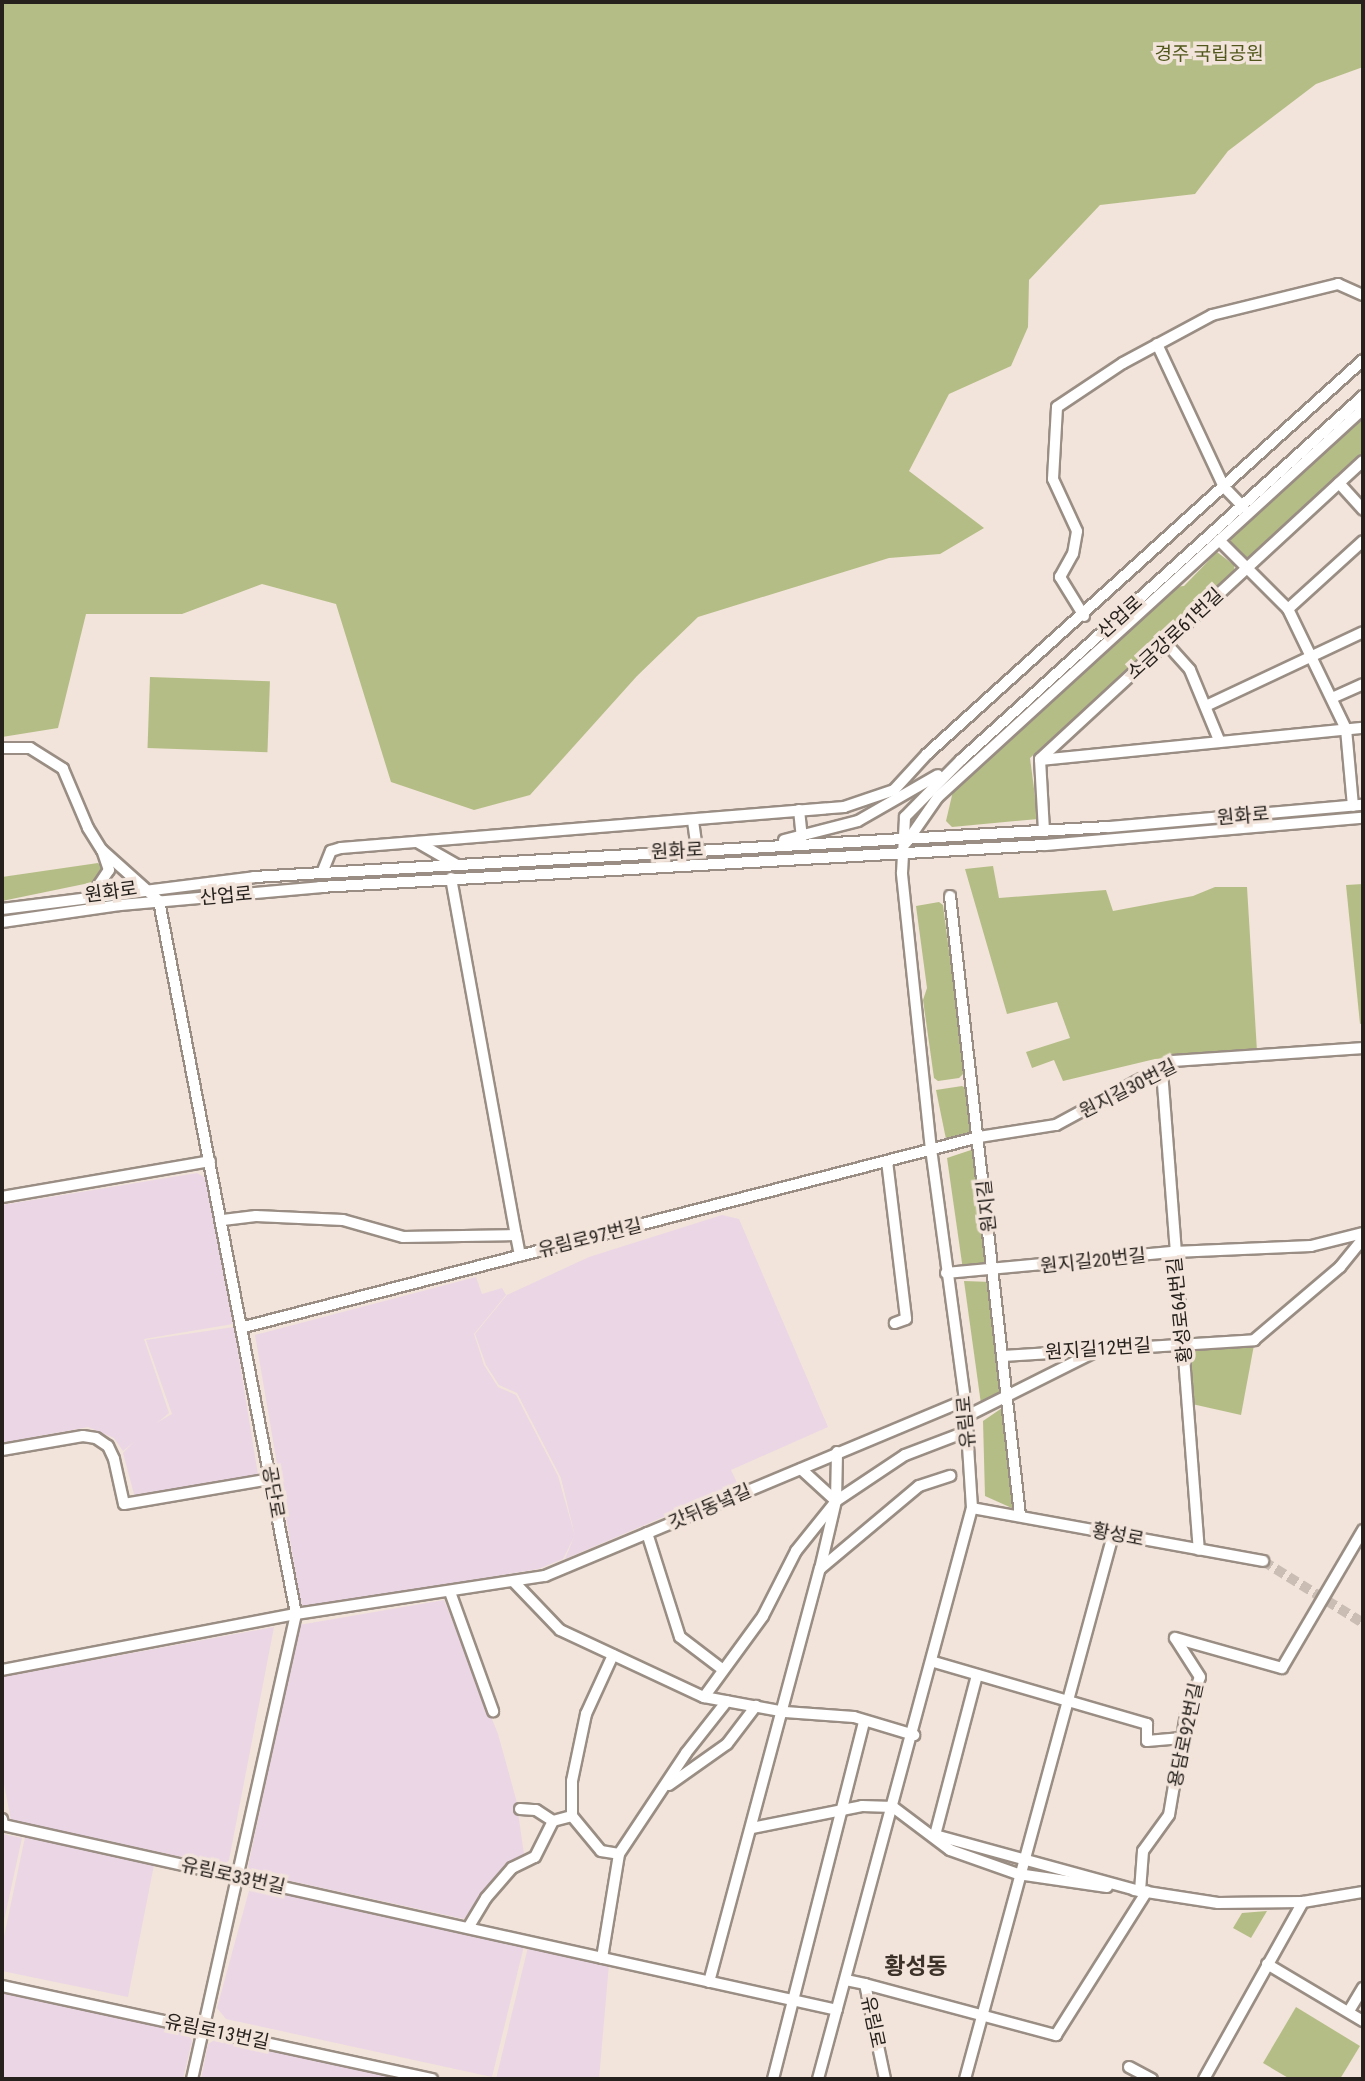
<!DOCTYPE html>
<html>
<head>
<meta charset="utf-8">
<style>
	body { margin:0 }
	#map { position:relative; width:1365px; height:2081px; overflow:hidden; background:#f2e4da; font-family:"Roboto Condensed","Noto Sans KR",sans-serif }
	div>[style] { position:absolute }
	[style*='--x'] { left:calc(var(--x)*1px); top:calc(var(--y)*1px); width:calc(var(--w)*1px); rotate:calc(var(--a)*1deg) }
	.industrial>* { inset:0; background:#ebd6e5 }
	.green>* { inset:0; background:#b5bd86; transform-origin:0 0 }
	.minor-tunnel>* { height:10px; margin-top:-5px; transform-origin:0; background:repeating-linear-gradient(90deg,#c9bdb4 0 10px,transparent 0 15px) }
	.roads { filter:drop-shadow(2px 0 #9a8e84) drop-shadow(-2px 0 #9a8e84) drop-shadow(0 2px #9a8e84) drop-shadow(0 -2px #9a8e84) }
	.minor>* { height:10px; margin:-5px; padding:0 5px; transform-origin:5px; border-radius:5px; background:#fff }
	span { translate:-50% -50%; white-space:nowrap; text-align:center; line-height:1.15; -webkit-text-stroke:7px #f2e4da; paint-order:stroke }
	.park-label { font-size:19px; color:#51571c }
	.street-label { font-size:19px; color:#26211d }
	.quarter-label { font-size:23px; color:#3d322a; font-weight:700 }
	.frame { position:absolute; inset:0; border:4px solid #26211d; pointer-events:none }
</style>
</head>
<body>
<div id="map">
	<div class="industrial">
		<div style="clip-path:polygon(197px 1173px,207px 1179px,233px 1324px,144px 1339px,169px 1413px,123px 1451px,114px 1438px,88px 1427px,2px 1443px,2px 1205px)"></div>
		<div style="clip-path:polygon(722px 1215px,739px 1219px,828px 1427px,731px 1470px,738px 1485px,565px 1559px,574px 1537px,563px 1559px,538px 1569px,307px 1608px,301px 1604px,255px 1335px,476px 1277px,482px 1294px,502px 1288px,506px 1295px,474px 1334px,484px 1365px,498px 1387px,516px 1395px,558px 1476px,575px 1536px,561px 1478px,517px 1393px,499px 1385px,486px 1365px,475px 1334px,507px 1295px,589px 1257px)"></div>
		<div style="clip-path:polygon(234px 1327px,258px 1475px,135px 1498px,123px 1453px,146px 1429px,172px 1414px,146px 1340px)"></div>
		<div style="clip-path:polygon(444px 1600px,498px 1734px,516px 1799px,524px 1854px,503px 1868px,464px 1919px,254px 1873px,248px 1867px,299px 1625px)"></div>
		<div style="clip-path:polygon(274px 1627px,229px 1860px,224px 1866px,11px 1820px,2px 1774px,2px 1677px)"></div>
		<div style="clip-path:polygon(2px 1834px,22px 1838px,2px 1930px)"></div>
		<div style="clip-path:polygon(25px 1837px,154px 1865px,128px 1997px,2px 1971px,2px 1946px)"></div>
		<div style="clip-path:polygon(250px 1887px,524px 1946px,492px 2077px,226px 2019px,217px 2008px)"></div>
		<div style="clip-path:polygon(528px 1947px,609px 1964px,599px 2079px,496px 2079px)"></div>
		<div style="clip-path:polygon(2px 1991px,187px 2032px,192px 2041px,183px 2079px,2px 2079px)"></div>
		<div style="clip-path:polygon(216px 2039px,385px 2075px,398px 2079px,201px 2079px,208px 2044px)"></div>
	</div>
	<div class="green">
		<div style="clip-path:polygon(2px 2px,1363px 2px,1363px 67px,1316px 84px,1228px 151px,1195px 194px,1100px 205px,1029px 280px,1028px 327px,1011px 366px,949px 394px,909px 471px,984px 528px,940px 554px,889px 558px,698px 617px,637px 676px,530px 795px,474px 810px,391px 782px,336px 604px,262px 584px,182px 614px,86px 614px,58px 728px,2px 737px)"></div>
		<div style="clip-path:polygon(1363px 420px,1363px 455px,1254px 558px,1247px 558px,1231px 542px,1231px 533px,1341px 433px)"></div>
		<div style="clip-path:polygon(1217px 552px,1234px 565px,1235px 574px,1030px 758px,1038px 819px,952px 827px,946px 821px,953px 791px,1173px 587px,1184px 586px)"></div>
		<div style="left:150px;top:677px;width:120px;height:71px;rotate:2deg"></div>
		<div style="clip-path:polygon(98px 863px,102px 867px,94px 882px,2px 901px,2px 877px)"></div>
		<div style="clip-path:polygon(993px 866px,999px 898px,1106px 890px,1113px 911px,1193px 896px,1215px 887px,1247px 887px,1257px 1051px,1155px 1059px,1063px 1081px,1054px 1060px,1032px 1068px,1026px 1052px,1070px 1038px,1057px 1002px,1007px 1014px,965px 869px)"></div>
		<div style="clip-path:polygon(1363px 884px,1363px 1023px,1360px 1024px,1346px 885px)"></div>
		<div style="clip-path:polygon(939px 902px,943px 905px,965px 1072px,959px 1078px,938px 1081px,934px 1078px,923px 1000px,927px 988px,916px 906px)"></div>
		<div style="clip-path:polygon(962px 1086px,969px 1090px,974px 1132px,971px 1138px,947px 1144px,936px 1090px)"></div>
		<div style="clip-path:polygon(971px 1150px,976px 1153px,990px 1264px,963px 1270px,947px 1158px)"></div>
		<div style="clip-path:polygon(964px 1281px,991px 1282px,1004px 1395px,981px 1404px)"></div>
		<div style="clip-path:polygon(1254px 1345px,1241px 1415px,1192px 1404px,1187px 1347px)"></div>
		<div style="clip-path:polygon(1002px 1408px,1007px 1411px,1014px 1509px,985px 1496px,983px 1421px)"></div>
		<div style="clip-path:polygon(1267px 1911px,1251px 1938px,1233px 1928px,1242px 1913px)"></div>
		<div style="clip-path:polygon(1296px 2007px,1360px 2046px,1340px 2079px,1290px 2079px,1263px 2063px)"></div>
	</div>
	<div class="minor-tunnel">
		<div style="--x:1263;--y:1561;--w:118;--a:31.8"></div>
	</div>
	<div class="roads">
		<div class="minor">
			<div style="--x:1157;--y:344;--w:158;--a:64.9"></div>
			<div style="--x:1224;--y:487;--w:28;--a:46"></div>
			<div style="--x:1339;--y:483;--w:36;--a:48"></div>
			<div style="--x:1219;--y:540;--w:98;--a:45"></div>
			<div style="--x:1288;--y:609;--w:133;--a:64.2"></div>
			<div style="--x:1346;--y:729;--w:77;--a:84.8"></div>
			<div style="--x:1288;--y:609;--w:101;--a:-42.2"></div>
			<div style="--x:1084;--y:616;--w:46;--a:-121.6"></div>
			<div style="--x:1060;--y:577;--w:26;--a:-61"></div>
			<div style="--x:1073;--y:554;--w:23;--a:-80"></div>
			<div style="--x:1077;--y:531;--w:57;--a:-114.8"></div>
			<div style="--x:1053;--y:479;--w:72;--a:-86.8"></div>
			<div style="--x:1057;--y:407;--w:79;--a:-33.7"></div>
			<div style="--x:1123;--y:363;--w:101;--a:-28.3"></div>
			<div style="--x:1212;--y:315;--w:130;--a:-13.8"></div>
			<div style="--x:1338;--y:284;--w:27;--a:24"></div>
			<div style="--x:1166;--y:643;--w:36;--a:48"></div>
			<div style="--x:1190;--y:670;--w:76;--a:67.5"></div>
			<div style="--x:1332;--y:698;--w:34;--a:-24"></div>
			<div style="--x:1208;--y:705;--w:171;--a:-25.2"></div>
			<div style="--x:2;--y:748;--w:28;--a:0"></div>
			<div style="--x:30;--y:748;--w:39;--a:32"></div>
			<div style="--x:63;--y:769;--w:64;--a:67"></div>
			<div style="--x:88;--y:828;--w:26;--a:58"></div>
			<div style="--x:102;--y:850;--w:76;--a:41.8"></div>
			<div style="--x:159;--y:901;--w:726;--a:79.12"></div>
			<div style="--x:296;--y:1614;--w:476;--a:102.6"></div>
			<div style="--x:1040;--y:760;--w:325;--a:-5.7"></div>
			<div style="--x:799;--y:810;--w:27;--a:84"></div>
			<div style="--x:693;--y:821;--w:29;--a:82"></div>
			<div style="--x:1044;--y:831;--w:72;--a:-93.2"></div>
			<div style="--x:1040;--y:759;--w:439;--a:-42.7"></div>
			<div style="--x:784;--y:840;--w:76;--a:-14.4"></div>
			<div style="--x:858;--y:821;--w:92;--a:-29.9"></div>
			<div style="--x:417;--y:842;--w:46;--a:29.9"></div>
			<div style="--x:906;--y:843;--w:56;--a:-55.2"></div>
			<div style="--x:938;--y:797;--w:575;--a:-42.39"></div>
			<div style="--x:322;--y:873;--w:24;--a:-68"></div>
			<div style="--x:331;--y:851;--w:10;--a:-17"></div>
			<div style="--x:341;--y:848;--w:505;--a:-4.66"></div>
			<div style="--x:844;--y:807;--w:53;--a:-18.8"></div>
			<div style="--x:894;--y:790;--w:49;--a:-47.5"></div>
			<div style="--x:927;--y:754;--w:588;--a:-42.1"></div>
			<div style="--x:451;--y:878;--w:363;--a:79.7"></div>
			<div style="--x:92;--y:895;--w:30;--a:-56"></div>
			<div style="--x:109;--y:870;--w:21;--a:-109"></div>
			<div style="--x:950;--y:896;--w:623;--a:83.55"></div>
			<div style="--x:2;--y:909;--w:254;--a:-7.2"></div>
			<div style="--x:254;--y:877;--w:856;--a:-3.35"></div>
			<div style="--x:1109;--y:827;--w:255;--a:-5"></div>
			<div style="--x:2;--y:922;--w:119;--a:-8.2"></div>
			<div style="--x:120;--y:905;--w:201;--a:-5.1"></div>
			<div style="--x:320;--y:887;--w:726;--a:-3.32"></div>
			<div style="--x:1045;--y:845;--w:319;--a:-4.9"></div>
			<div style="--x:1162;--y:1071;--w:480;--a:85.6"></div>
			<div style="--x:887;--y:1161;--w:159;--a:83.1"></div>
			<div style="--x:906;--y:1319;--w:12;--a:160"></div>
			<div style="--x:2;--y:1197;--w:211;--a:-9.8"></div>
			<div style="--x:223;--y:1220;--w:33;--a:-7"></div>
			<div style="--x:256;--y:1216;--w:87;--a:2.6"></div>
			<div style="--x:343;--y:1220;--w:62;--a:15.8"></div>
			<div style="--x:403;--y:1237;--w:113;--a:-1"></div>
			<div style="--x:516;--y:1235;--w:21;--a:79"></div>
			<div style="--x:946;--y:1273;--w:229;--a:-5.3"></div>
			<div style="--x:1174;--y:1252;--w:137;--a:-2.5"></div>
			<div style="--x:1311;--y:1246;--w:54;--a:-14"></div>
			<div style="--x:244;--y:1327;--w:759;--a:-14.49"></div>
			<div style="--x:979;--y:1137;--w:78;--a:-8.9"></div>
			<div style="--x:1056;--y:1125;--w:134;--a:-28.5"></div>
			<div style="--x:1174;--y:1061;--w:189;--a:-3.9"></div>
			<div style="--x:1003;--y:1356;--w:252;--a:-3.6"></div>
			<div style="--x:1254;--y:1340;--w:113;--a:-40.3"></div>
			<div style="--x:1340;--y:1267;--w:36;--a:-51"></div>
			<div style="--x:967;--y:1416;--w:145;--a:-26.6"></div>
			<div style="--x:2;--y:1450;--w:82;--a:-9.8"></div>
			<div style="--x:83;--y:1436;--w:13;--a:9"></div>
			<div style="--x:96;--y:1438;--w:14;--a:34"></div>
			<div style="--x:108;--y:1446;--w:14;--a:65"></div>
			<div style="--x:114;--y:1459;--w:46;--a:77.5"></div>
			<div style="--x:124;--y:1504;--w:148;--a:-9.7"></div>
			<div style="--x:801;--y:1469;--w:47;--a:42.4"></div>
			<div style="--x:972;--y:1508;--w:296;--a:10.3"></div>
			<div style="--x:647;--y:1533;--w:109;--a:72.4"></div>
			<div style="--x:680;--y:1637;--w:53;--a:37.3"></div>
			<div style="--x:820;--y:1569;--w:129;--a:-40"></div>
			<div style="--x:919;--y:1486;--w:33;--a:-18"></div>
			<div style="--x:514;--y:1582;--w:66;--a:46.2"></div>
			<div style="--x:560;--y:1630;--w:159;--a:25"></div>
			<div style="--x:704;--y:1697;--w:82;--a:10.5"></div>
			<div style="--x:785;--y:1712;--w:69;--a:4.1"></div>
			<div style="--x:854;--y:1717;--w:63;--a:16.7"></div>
			<div style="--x:450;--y:1592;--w:127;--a:70.1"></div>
			<div style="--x:613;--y:1655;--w:65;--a:114.6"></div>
			<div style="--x:586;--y:1714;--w:68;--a:101.8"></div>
			<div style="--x:572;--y:1781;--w:35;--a:90"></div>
			<div style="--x:572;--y:1816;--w:45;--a:50.4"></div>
			<div style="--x:601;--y:1851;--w:18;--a:9"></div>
			<div style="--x:934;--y:1662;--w:222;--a:16.2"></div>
			<div style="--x:1147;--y:1724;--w:17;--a:90"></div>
			<div style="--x:1147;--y:1741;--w:35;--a:-5"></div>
			<div style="--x:2;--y:1670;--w:299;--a:-10.8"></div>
			<div style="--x:296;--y:1614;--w:252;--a:-8.7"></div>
			<div style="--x:545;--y:1576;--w:455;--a:-22.7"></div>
			<div style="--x:977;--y:1675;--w:165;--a:104.7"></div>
			<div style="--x:935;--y:1835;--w:213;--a:15.3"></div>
			<div style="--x:1140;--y:1891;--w:40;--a:-85.7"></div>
			<div style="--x:1143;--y:1851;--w:44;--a:-54.2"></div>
			<div style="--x:1169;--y:1815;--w:101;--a:-80.4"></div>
			<div style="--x:1186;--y:1715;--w:40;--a:-69.8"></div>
			<div style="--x:1200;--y:1677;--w:46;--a:-122.7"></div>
			<div style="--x:1175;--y:1638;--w:111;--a:15.7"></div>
			<div style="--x:1282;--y:1668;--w:160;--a:-59.6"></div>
			<div style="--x:704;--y:1697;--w:100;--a:-53.9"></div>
			<div style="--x:763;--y:1616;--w:73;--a:-63.1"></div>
			<div style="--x:796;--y:1551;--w:64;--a:-51.3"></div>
			<div style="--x:836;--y:1501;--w:83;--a:-33.7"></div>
			<div style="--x:905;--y:1455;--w:67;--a:-20.9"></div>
			<div style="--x:669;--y:1785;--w:71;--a:-35.3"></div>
			<div style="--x:727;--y:1744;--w:48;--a:-52.7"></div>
			<div style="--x:520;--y:1809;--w:16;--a:4"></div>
			<div style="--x:536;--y:1810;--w:20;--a:33"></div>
			<div style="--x:553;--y:1821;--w:20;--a:-15"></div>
			<div style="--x:2;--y:1819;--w:6;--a:81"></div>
			<div style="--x:3;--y:1825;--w:854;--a:12.51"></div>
			<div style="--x:752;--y:1828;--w:112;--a:-11.3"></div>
			<div style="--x:862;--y:1806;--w:31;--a:2"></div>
			<div style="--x:893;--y:1807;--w:71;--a:37"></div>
			<div style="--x:950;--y:1850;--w:72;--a:19.4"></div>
			<div style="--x:1018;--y:1874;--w:90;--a:8.3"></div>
			<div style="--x:1134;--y:1890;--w:85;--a:8.8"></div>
			<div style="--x:1218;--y:1903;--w:85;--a:-0.7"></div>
			<div style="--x:1303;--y:1902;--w:61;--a:-9.5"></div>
			<div style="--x:468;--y:1928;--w:35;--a:-59"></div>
			<div style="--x:486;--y:1898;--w:40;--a:-49"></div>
			<div style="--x:512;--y:1868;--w:25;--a:-26"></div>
			<div style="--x:535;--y:1857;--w:40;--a:-63.4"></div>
			<div style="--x:602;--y:1958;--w:105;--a:-80.7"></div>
			<div style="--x:619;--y:1854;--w:121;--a:-56.4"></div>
			<div style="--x:686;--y:1753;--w:66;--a:-51.7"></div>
			<div style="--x:1267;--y:1964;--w:112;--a:30.7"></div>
			<div style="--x:846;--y:1980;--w:19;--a:12"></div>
			<div style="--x:865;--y:1984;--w:97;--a:78.1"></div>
			<div style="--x:709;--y:1982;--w:428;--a:-75"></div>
			<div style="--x:820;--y:1569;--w:70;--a:-76.8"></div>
			<div style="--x:836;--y:1501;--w:49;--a:-88.8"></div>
			<div style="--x:865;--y:1984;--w:198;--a:15"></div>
			<div style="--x:1056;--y:2035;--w:170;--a:-57.7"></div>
			<div style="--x:2;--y:1986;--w:440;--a:12.2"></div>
			<div style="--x:1349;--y:2011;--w:27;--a:-59"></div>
			<div style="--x:1129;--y:2067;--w:26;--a:28"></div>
			<div style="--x:773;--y:2079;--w:369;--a:-75.7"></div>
			<div style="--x:818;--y:2079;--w:591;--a:-74.91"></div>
			<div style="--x:972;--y:1508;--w:108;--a:-93.7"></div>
			<div style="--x:965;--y:1400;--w:252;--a:-97.7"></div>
			<div style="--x:931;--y:1150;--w:279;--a:-96"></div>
			<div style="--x:902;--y:873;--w:56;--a:-86.9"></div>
			<div style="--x:905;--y:817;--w:80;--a:-45.5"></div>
			<div style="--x:961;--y:760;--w:542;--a:-42.16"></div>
			<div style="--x:965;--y:2079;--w:564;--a:-74.78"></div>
			<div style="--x:1204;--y:2079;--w:203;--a:-60.8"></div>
		</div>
	</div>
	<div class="park-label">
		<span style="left:1209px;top:54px">경주 국립공원</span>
	</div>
	<div class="street-label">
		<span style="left:1120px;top:617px;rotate:-42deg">산업로</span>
		<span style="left:1175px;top:634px;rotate:-43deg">소금강로61번길</span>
		<span style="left:1243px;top:816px;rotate:-5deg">원화로</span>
		<span style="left:677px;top:851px;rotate:-3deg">원화로</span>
		<span style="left:111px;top:892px;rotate:-8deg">원화로</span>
		<span style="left:226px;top:896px;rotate:-5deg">산업로</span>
		<span style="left:1128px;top:1089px;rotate:-27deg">원지길30번길</span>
		<span style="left:987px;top:1206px;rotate:-96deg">원지길</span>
		<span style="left:590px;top:1238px;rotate:-14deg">유림로97번길</span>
		<span style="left:1093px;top:1261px;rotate:-6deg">원지길20번길</span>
		<span style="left:1180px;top:1310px;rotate:-96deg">황성로64번길</span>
		<span style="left:1098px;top:1349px;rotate:-4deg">원지길12번길</span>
		<span style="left:966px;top:1422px;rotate:-95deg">유림로</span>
		<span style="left:273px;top:1492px;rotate:80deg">공단로</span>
		<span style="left:710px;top:1507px;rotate:-23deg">갓뒤동녘길</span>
		<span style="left:1118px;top:1535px;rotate:11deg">황성로</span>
		<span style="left:1186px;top:1735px;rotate:-78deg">용담로92번길</span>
		<span style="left:233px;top:1876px;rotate:13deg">유림로33번길</span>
		<span style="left:873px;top:2022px;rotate:78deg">유림로</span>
		<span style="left:217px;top:2032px;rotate:12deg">유림로13번길</span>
	</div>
	<div class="quarter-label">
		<span style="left:916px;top:1967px">황성동</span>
	</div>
	<div class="frame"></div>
</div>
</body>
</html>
